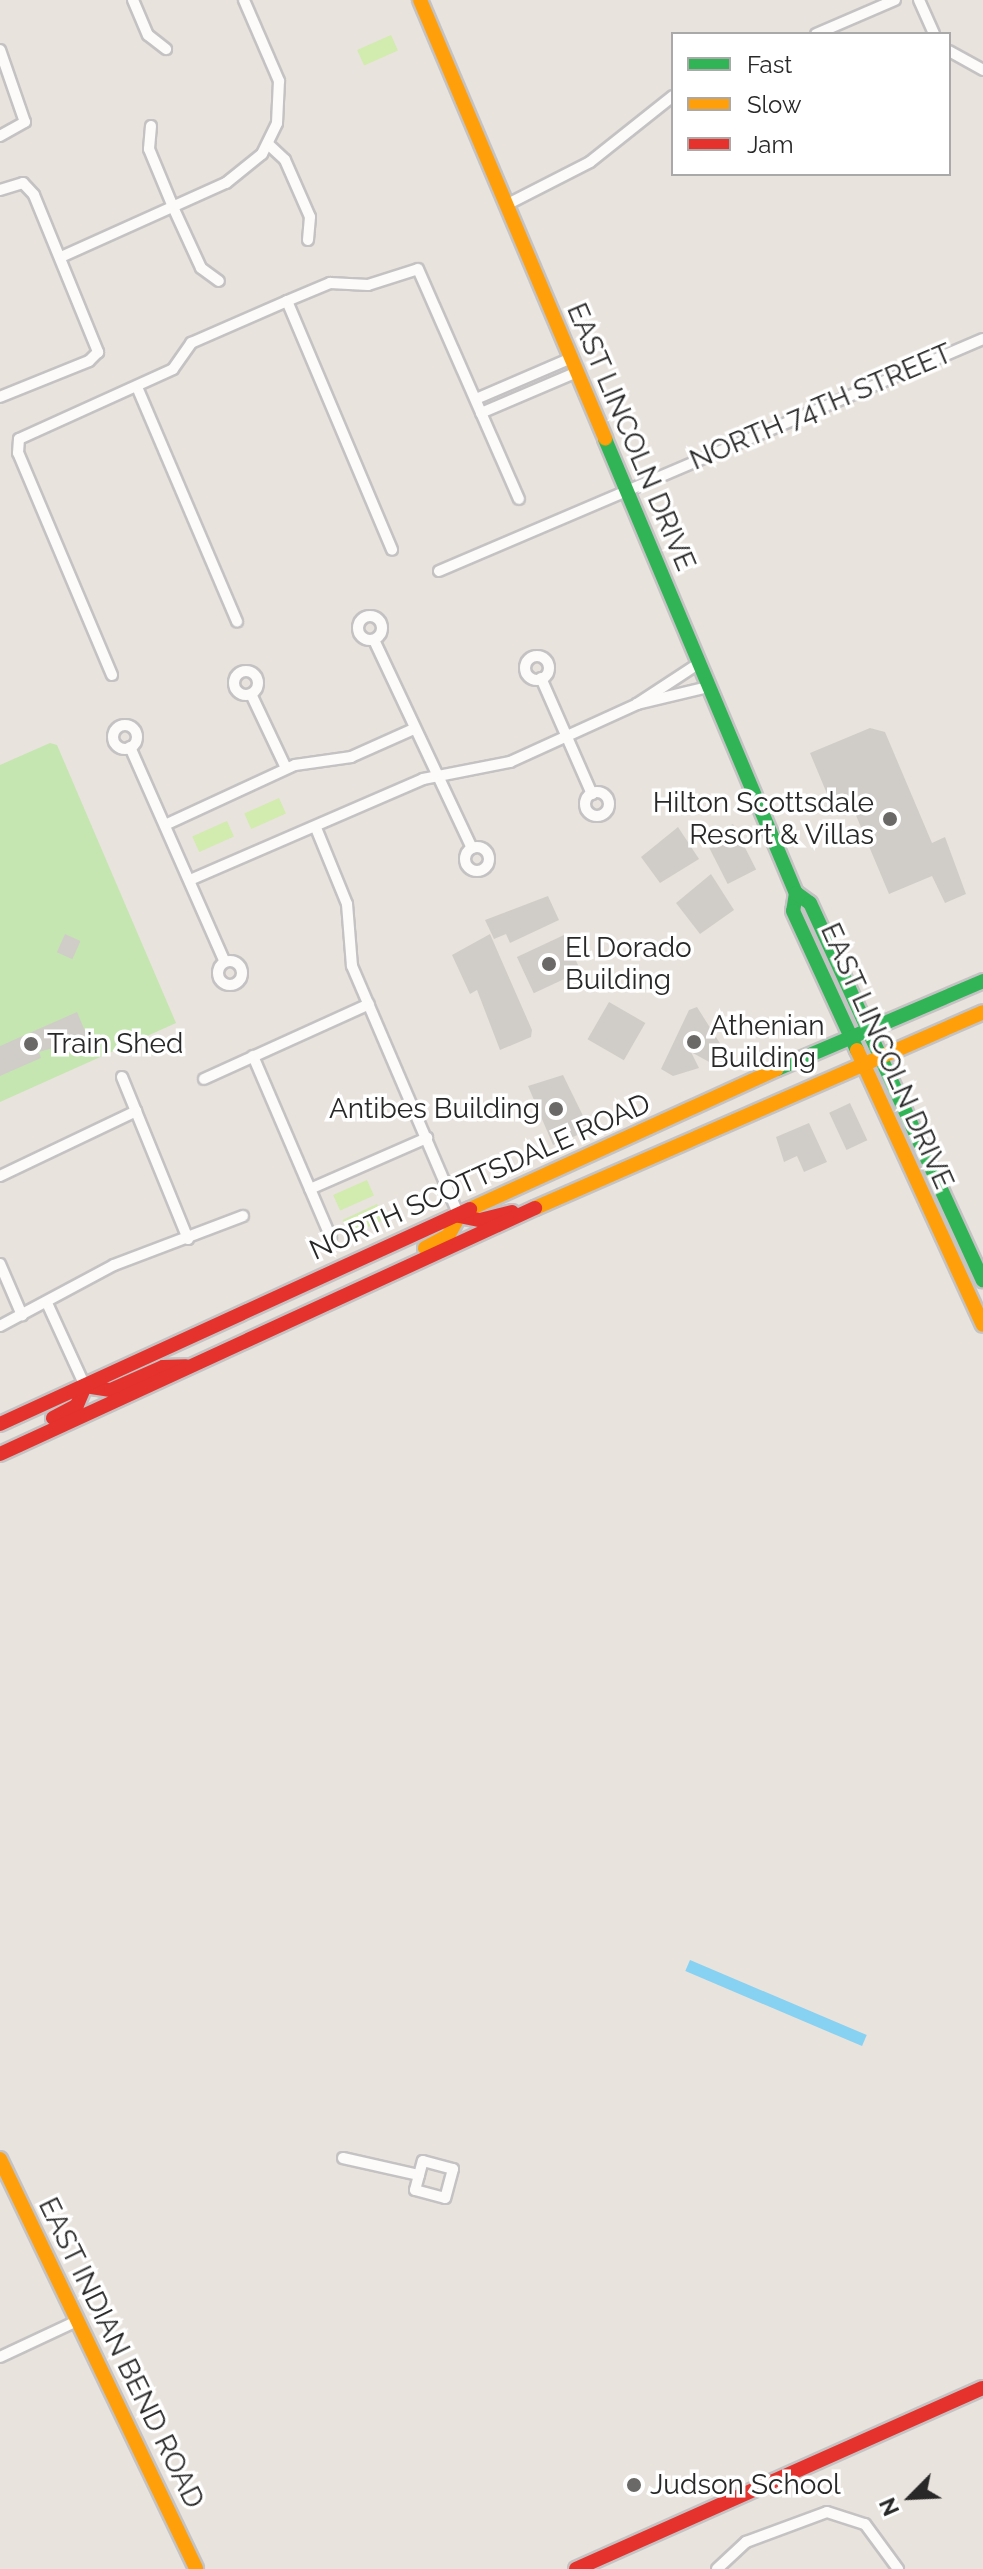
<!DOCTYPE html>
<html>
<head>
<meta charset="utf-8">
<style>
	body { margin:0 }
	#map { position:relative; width:983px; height:2569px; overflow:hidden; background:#e8e3dc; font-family:Raleway,sans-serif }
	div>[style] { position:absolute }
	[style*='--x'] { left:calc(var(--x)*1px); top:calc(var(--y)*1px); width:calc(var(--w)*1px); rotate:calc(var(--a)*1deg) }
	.green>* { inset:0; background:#c5e6b1 }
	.pitch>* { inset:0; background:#d2ebae; transform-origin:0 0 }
	.water>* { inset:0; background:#87d1f2; transform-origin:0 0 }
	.building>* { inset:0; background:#d0cdc8; transform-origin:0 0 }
	.roads { filter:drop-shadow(2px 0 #c4c2c3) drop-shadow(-2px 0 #c4c2c3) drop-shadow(0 2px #c4c2c3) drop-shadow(0 -2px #c4c2c3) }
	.street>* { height:10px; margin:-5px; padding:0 5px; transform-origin:5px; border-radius:5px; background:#fcfbfa }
	.street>.ring { margin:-5px; padding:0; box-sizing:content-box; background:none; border:10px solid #fcfbfa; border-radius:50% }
	.fast>* { height:14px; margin:-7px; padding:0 7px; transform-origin:7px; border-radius:7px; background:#30b455 }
	.slow>* { height:14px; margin:-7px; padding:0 7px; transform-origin:7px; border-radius:7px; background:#ff9f0a }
	.jam>* { height:14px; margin:-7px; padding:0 7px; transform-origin:7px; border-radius:7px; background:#e5322d }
	.dots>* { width:22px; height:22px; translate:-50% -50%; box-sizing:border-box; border:4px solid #fff; border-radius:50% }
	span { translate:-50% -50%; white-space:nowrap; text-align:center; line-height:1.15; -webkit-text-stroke:7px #fff; paint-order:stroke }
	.street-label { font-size:28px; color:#282828 }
	.poi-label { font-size:28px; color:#282828 }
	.right { translate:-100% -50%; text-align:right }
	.left { translate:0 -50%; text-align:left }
	.legend { position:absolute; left:671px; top:32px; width:280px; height:144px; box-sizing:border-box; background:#fff; border:2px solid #a9a9a9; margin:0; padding:10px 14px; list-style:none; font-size:24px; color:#282828 }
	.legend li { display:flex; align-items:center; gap:16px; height:40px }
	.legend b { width:40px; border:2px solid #a9a9a9 }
	.north { position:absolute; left:871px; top:2457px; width:80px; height:80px; -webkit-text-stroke:6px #fff; paint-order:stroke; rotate:246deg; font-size:22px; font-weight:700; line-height:32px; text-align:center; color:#282828 }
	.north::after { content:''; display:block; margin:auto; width:28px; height:36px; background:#282828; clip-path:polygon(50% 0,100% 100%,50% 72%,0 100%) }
</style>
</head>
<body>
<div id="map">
	<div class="green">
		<div style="clip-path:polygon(50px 743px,57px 745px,176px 1023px,0 1102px,0 765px)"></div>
	</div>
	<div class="pitch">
		<div style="left:391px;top:35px;width:17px;height:37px;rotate:66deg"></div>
		<div style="left:279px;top:798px;width:17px;height:38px;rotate:66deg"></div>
		<div style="left:227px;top:821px;width:17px;height:38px;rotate:66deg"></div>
		<div style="left:367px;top:1180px;width:17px;height:37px;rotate:66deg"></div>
		<div style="left:377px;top:1204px;width:17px;height:38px;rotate:65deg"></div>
	</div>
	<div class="water">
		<div style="left:690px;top:1960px;width:192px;height:12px;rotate:23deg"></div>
	</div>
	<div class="building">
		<div style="clip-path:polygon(870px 728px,885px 732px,932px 843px,945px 837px,966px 894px,945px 903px,932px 876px,889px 894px,847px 794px,830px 801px,810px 753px)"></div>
		<div style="left:733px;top:824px;width:51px;height:32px;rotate:63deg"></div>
		<div style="clip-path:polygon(678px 827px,699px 859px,660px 883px,641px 857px)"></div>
		<div style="clip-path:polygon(711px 874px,734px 910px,700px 934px,676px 903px)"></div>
		<div style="clip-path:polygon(548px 896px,559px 920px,510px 943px,506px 934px,494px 939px,485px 920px)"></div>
		<div style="left:65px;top:934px;width:17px;height:20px;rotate:24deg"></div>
		<div style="clip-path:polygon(490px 934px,532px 1030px,531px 1037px,500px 1050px,477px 990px,470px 994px,452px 955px)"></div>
		<div style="left:564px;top:935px;width:40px;height:52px;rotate:65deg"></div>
		<div style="left:609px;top:1002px;width:42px;height:43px;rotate:30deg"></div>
		<div style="clip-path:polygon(697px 1007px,721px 1045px,711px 1063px,691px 1052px,699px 1068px,673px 1076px,661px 1069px,689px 1010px)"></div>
		<div style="clip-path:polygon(77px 1012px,88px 1038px,39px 1052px,41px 1058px,0 1076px,0 1046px)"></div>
		<div style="clip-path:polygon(563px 1075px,590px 1130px,553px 1145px,528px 1086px)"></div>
		<div style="left:850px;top:1103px;width:41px;height:23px;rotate:65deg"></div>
		<div style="clip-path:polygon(809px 1123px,827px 1162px,804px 1172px,797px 1156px,784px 1162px,776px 1137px)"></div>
	</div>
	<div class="roads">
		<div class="street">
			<div style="--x:133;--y:0;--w:38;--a:67"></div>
			<div style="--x:148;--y:35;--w:23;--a:38"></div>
			<div style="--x:919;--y:0;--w:37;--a:66"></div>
			<div style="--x:816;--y:34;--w:86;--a:-23.3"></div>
			<div style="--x:0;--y:50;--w:76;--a:70.9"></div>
			<div style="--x:25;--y:122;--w:29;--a:151"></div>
			<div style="--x:949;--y:51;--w:39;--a:29"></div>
			<div style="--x:151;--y:126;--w:23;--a:95"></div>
			<div style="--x:149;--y:149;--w:63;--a:67.5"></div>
			<div style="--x:173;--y:207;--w:67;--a:65.3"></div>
			<div style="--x:201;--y:268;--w:22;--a:36"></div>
			<div style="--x:268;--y:144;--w:23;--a:43"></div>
			<div style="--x:285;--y:160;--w:62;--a:66.3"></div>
			<div style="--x:310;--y:217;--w:23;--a:95"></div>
			<div style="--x:0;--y:190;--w:24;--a:-17"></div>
			<div style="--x:23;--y:183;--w:16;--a:47"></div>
			<div style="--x:34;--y:195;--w:170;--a:67.8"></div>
			<div style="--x:98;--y:352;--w:13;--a:135"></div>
			<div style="--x:89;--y:361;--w:96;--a:158"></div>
			<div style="--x:506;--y:205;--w:94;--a:-27.1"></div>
			<div style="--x:590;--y:162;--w:106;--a:-38.5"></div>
			<div style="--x:61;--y:257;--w:181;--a:-24.2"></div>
			<div style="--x:226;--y:183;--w:46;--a:-38.9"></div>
			<div style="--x:262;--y:154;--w:34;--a:-64"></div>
			<div style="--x:277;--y:123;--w:42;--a:-87.3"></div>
			<div style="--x:279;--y:81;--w:88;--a:-113.4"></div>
			<div style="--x:287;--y:301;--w:270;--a:67.1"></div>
			<div style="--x:137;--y:387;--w:255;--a:66.9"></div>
			<div style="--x:476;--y:399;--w:101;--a:-23.3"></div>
			<div style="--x:481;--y:413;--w:102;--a:-23.1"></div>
			<div style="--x:439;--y:571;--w:591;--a:-23.1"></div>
			<div class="ring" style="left:358px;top:616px;width:14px;height:14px"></div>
			<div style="--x:374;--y:640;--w:230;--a:64.8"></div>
			<div class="ring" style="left:525px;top:656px;width:14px;height:14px"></div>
			<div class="ring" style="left:234px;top:671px;width:14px;height:14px"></div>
			<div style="--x:112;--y:675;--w:241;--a:-112.9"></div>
			<div style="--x:18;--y:453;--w:14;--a:-86"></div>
			<div style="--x:19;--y:439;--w:169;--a:-24.4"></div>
			<div style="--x:173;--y:369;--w:32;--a:-55"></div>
			<div style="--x:191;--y:343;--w:105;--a:-23.6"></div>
			<div style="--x:287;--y:301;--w:47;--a:-22.7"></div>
			<div style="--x:330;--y:283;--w:38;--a:3"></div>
			<div style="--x:368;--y:285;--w:52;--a:-17.7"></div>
			<div style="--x:418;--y:269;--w:251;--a:66.3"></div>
			<div style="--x:541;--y:678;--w:127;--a:66.3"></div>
			<div style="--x:251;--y:694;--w:82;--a:64.7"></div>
			<div style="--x:637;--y:704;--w:73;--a:-13.5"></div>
			<div class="ring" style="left:113px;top:725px;width:14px;height:14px"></div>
			<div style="--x:130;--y:747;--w:235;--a:66.2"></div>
			<div class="ring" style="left:585px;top:792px;width:14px;height:14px"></div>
			<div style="--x:165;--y:825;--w:143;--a:-24.8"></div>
			<div style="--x:295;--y:765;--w:57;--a:-8.1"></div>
			<div style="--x:351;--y:757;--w:69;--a:-24"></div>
			<div style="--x:316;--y:828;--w:82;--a:67.8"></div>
			<div style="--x:347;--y:904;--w:62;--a:85.4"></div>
			<div style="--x:352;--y:966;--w:272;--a:66.8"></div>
			<div class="ring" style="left:465px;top:847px;width:14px;height:14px"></div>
			<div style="--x:190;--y:880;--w:254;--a:-23.4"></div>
			<div style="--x:423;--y:779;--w:89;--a:-11.1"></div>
			<div style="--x:510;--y:762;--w:140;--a:-24.5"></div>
			<div style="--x:637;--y:704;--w:73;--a:-33.3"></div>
			<div class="ring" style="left:218px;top:961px;width:14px;height:14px"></div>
			<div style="--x:253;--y:1056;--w:198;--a:66.8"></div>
			<div style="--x:122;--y:1077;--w:175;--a:67.8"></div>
			<div style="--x:204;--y:1079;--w:181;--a:-24.4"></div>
			<div style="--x:0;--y:1176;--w:151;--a:-25.5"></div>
			<div style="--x:310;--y:1189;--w:128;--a:-23.6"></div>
			<div style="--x:0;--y:1264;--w:56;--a:66.7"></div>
			<div style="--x:47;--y:1303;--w:91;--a:65.4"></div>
			<div style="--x:0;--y:1326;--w:129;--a:-28.2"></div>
			<div style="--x:114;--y:1265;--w:138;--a:-20.8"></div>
			<div style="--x:343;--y:2158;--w:78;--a:12.6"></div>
			<div style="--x:423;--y:2161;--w:31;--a:15"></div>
			<div style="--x:453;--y:2169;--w:30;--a:105"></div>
			<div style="--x:445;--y:2198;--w:31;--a:-165"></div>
			<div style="--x:415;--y:2190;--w:30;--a:-75"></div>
			<div style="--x:0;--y:2357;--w:85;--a:-25.1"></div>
			<div style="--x:717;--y:2569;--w:40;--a:-43"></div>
			<div style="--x:746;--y:2542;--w:86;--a:-20.3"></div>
			<div style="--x:827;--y:2512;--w:40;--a:18"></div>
			<div style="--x:865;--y:2524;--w:56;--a:53.7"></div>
		</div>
		<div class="fast">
			<div style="--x:605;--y:439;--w:493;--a:67.2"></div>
			<div style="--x:796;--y:893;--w:18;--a:99"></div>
			<div style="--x:793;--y:911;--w:153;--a:65.3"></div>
			<div style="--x:796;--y:893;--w:17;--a:36"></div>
			<div style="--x:810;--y:903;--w:415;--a:65.4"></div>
			<div style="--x:777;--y:1069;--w:224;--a:-23.1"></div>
		</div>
		<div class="slow">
			<div style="--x:420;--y:0;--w:476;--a:67.1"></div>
			<div style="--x:857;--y:1050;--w:302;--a:65.4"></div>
			<div style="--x:535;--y:1208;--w:489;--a:-23.6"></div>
			<div style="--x:470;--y:1209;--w:337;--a:-24.5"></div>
			<div style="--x:425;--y:1248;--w:26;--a:-28"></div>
			<div style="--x:448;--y:1236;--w:23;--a:-61"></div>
			<div style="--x:0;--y:2159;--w:454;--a:64.4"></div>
		</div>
		<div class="jam">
			<div style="--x:459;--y:1216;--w:21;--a:11"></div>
			<div style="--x:480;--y:1220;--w:33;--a:-14"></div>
			<div style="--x:85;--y:1386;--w:26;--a:9"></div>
			<div style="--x:111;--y:1390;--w:57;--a:-23.9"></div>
			<div style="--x:163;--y:1367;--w:23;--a:-2"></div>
			<div style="--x:53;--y:1418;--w:27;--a:-28"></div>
			<div style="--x:77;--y:1405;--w:21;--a:-67"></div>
			<div style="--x:0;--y:1424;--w:517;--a:-24.58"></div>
			<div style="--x:0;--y:1454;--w:589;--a:-24.69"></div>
			<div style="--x:576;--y:2569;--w:445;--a:-24"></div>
		</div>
	</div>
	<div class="dots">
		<div style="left:890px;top:819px;background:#6b6967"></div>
		<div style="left:549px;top:964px;background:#6b6967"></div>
		<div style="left:694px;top:1042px;background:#6b6967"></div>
		<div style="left:31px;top:1044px;background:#6b6967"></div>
		<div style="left:556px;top:1109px;background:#6b6967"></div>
		<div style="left:634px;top:2485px;background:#6b6967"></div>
	</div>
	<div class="street-label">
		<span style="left:821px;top:407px;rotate:-23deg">NORTH 74TH STREET</span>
		<span style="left:631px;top:437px;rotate:67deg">EAST LINCOLN DRIVE</span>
		<span style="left:887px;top:1056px;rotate:66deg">EAST LINCOLN DRIVE</span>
		<span style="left:480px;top:1177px;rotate:-24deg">NORTH SCOTTSDALE ROAD</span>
		<span style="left:121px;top:2353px;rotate:64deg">EAST INDIAN BEND ROAD</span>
	</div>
	<div class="poi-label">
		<span class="right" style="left:874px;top:819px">Hilton Scottsdale<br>Resort &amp; Villas</span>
		<span class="left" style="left:565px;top:964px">El Dorado<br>Building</span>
		<span class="left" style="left:710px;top:1042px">Athenian<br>Building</span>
		<span class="left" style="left:47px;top:1044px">Train Shed</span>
		<span class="right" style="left:540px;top:1109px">Antibes Building</span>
		<span class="left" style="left:650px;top:2485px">Judson School</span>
	</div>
	<ul class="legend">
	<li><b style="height:10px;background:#30b455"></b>Fast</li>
	<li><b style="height:10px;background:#ff9f0a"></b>Slow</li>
	<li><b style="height:10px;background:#e5322d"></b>Jam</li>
	</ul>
	<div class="north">N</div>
</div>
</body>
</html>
